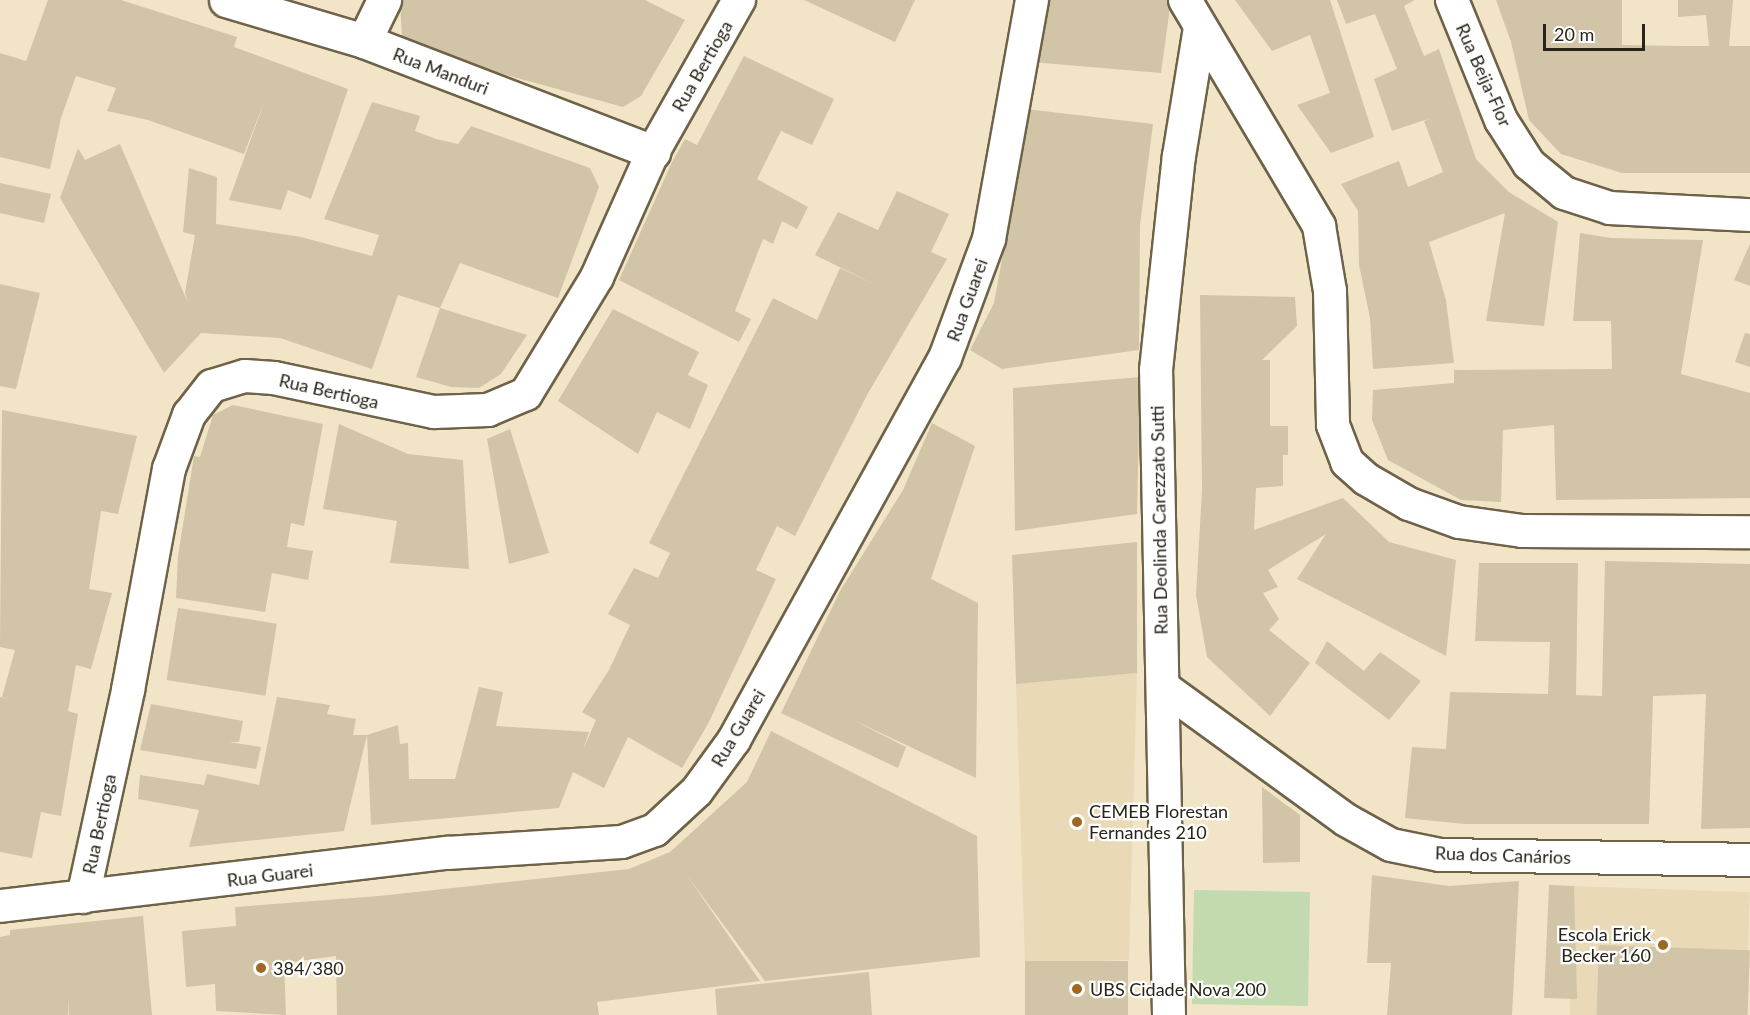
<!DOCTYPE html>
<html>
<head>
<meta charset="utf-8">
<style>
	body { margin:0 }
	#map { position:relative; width:1750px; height:1015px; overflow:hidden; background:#f2e5c7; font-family:Lato,sans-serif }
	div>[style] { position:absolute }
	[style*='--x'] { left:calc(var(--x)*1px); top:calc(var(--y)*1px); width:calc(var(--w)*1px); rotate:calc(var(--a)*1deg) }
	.built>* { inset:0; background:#ead9b6; transform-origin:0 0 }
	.green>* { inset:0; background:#c3daae; transform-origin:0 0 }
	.building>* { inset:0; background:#d1c4a7; transform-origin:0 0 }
	.roads { filter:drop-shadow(2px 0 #6e6248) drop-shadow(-2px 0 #6e6248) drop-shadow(0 2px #6e6248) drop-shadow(0 -2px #6e6248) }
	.minor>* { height:32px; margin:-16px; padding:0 16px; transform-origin:16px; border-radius:16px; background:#fff }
	.tertiary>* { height:33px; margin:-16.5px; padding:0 16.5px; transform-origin:16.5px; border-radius:16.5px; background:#fff }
	.dots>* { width:16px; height:16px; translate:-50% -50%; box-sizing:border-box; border:3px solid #fff; border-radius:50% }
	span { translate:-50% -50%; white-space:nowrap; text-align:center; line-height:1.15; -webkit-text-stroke:4.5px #fff; paint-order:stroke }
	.street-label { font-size:18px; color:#292419 }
	.poi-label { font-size:18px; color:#292419 }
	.left { translate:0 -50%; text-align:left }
	.right { translate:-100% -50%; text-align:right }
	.scale { position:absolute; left:1543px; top:24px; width:102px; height:27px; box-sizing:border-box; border:3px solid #292419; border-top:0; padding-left:8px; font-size:18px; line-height:21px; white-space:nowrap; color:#292419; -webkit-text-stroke:4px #fff; paint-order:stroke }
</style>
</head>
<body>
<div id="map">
	<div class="built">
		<div style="clip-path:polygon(1137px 673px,1129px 960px,1025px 963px,1016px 684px)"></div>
		<div style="left:1574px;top:886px;width:176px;height:129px;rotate:2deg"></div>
	</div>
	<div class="green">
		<div style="left:1194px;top:890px;width:116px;height:114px;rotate:1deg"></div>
	</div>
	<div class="building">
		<div style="clip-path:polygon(48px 0,121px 0,237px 37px,234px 47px,348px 89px,311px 199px,288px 190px,281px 210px,229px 200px,266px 97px,244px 154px,148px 120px,107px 111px,116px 88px,76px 76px,61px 118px,50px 169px,0 157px,0 53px,26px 61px)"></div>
		<div style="clip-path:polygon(400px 0,645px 0,685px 20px,641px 96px,623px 107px,415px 50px,402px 37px)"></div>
		<div style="clip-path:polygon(804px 0,915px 0,895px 42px)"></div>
		<div style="clip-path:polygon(1043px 0,1171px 0,1161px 73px,1031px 62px)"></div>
		<div style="clip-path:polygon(1235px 0,1330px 0,1374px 137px,1331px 153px,1297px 105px,1330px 93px,1310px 35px,1272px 51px)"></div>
		<div style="clip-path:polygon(1337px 0,1415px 0,1404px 6px,1424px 56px,1439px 49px,1476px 159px,1509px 192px,1558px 222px,1544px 326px,1486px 321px,1505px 213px,1429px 242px,1446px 300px,1454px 363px,1373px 369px,1370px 318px,1359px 265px,1358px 211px,1341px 184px,1399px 161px,1408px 187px,1443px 172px,1424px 121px,1431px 118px,1392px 131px,1374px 79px,1397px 69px,1375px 14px,1346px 24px)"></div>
		<div style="clip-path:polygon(1496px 0,1622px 0,1622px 45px,1678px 46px,1709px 46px,1706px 15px,1678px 17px,1678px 0,1733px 0,1729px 46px,1750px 46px,1750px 173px,1622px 173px,1561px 154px,1529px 120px,1511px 42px)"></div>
		<div style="clip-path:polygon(744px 56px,834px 99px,812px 145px,781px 131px,757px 179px,808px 207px,797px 229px,782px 221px,773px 244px,763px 239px,735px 311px,751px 319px,739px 342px,619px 280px,672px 162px,685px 139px,697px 145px)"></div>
		<div style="clip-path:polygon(372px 102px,420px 116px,415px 131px,436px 139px,458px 144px,471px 126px,590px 168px,599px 187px,558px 298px,460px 263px,440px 308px,398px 295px,372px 369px,280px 338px,201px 333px,164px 373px,60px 198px,78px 148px,85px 160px,120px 144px,188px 303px,185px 293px,195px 235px,183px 232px,189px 168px,217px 177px,216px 224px,301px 237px,372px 256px,379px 235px,324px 219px)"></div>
		<div style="clip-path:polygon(1026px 109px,1153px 124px,1140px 225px,1139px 350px,1002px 369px,970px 350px,994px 303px,1024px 140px)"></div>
		<div style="clip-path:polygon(0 183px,51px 194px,44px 223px,0 213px)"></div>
		<div style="clip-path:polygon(897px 191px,949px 214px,931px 252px,947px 259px,867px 395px,795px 536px,777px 526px,756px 570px,776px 579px,708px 724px,682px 768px,628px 737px,604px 788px,573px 772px,559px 808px,371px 825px,367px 735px,398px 725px,400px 744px,408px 743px,409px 779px,455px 779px,479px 687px,503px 692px,496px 726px,589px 732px,583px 750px,596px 720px,582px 712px,609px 670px,630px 625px,608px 614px,634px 568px,658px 578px,670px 553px,649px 543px,773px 298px,817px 320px,840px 268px,880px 287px,815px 255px,838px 212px,878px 230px)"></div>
		<div style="clip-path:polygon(1580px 233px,1611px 238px,1703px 240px,1681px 374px,1750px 393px,1750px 498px,1556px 500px,1554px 425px,1503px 430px,1501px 502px,1461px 500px,1388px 460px,1372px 420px,1373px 390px,1454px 383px,1454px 370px,1612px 369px,1611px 321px,1573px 321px)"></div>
		<div style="clip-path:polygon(1750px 244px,1750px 286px,1734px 280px)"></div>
		<div style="clip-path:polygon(0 284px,40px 293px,16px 389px,0 386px)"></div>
		<div style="clip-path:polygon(1200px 295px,1295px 297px,1297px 326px,1262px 360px,1270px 360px,1270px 426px,1288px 426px,1288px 455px,1283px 455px,1283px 486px,1256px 488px,1254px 530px,1343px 498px,1389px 542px,1456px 560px,1446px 656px,1297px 579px,1326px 534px,1268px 570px,1278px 587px,1263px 593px,1279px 619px,1269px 630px,1310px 663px,1270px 716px,1207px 657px,1196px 595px,1202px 490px)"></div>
		<div style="clip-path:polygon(440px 308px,527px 335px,501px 374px,479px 388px,451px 387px,416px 377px)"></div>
		<div style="clip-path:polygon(613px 309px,699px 352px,688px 375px,708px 385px,690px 429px,657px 412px,638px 454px,558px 401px)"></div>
		<div style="clip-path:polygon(1745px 333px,1750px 334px,1750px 367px,1735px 362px)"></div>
		<div style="clip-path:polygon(1140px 377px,1137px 514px,1015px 531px,1013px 388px)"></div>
		<div style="clip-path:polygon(233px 405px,323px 424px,304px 526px,291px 523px,287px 547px,313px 551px,308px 580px,272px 573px,265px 612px,176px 598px,178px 556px,194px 456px,200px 457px,213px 415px)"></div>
		<div style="clip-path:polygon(2px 410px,137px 436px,118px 514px,101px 511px,89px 589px,112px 593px,91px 669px,76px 665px,68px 711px,78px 714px,61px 816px,41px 812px,32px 858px,0 852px,0 697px,13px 700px,2px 697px,15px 650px,0 647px)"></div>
		<div style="clip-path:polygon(932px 423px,975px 446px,931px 579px,978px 603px,976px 778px,851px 719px,906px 747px,898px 768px,781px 713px,840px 591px,903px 490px)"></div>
		<div style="clip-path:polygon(339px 424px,408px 454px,463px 460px,469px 569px,390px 563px,397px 521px,323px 509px)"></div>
		<div style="clip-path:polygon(510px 429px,549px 553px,509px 564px,487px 439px)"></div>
		<div style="clip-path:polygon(1137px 542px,1137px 673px,1016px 684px,1012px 555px)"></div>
		<div style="clip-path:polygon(1605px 561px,1750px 564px,1750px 828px,1701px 829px,1706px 694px,1653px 696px,1649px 824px,1465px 824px,1405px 818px,1412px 747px,1446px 749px,1450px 692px,1548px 694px,1550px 642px,1475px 641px,1479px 563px,1578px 563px,1576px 695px,1602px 696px)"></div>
		<div style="left:178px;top:608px;width:100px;height:73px;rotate:9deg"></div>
		<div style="clip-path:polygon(1327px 641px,1364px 671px,1380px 652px,1421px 681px,1389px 720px,1315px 663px)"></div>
		<div style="clip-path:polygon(277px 697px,330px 705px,327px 714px,356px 719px,353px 735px,367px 735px,344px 831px,189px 847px,199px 810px,138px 799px,140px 775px,204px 785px,207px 774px,259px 785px)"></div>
		<div style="clip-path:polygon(151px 704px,243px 721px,239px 742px,229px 742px,261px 747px,256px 769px,140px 750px)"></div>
		<div style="clip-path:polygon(771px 731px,977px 836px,980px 957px,765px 981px,686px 874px,760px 981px,597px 1002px,599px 1015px,337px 1015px,336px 956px,284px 963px,286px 1015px,216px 1011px,215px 984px,186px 987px,182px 931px,236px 926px,235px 907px,379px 896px,629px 869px,670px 852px,747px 782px)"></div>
		<div style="clip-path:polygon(1262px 787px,1300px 815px,1300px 862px,1263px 863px)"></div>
		<div style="clip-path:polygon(1372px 875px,1449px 886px,1519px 881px,1512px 1015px,1387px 1015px,1391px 963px,1367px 963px)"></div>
		<div style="clip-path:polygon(1549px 885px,1574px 886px,1577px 999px,1544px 998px)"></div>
		<div style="clip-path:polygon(143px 916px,152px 1015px,69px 1015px,69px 999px,68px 1015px,0 1015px,0 937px,10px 935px,10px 930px)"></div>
		<div style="left:1599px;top:945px;width:151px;height:70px;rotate:2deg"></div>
		<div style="left:1128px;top:961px;width:54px;height:103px;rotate:90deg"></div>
		<div style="clip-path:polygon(869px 972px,872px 1015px,717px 1015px,715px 989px)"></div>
	</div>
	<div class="roads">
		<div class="minor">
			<div style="--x:1185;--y:0;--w:263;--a:59.3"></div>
			<div style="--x:1319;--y:226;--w:66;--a:80.4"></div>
			<div style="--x:1330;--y:291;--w:134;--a:88.7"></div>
			<div style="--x:1333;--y:425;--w:40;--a:69"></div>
			<div style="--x:1347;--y:462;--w:25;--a:42"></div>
			<div style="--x:1366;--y:479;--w:50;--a:30.2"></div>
			<div style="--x:1409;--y:504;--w:53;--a:19.8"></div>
			<div style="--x:1459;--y:522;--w:64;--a:8.1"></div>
			<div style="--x:1522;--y:531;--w:228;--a:0.3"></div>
			<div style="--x:1452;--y:0;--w:130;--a:67.8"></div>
			<div style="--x:1501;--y:120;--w:52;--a:57.5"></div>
			<div style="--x:1529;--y:164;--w:45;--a:39.6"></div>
			<div style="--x:1564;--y:193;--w:48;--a:18.1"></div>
			<div style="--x:1610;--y:208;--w:140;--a:2.9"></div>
			<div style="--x:1163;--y:687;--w:226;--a:36"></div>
			<div style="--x:1346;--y:820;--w:51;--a:29.1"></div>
			<div style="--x:1391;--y:845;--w:50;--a:11.5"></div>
			<div style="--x:1440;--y:855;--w:310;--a:0.9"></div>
			<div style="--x:83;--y:897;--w:212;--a:-77.7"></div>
			<div style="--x:128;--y:690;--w:225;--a:-79.5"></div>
			<div style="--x:169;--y:469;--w:58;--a:-69.7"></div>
			<div style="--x:189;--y:415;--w:37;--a:-52"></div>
			<div style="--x:212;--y:386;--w:34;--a:-17"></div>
			<div style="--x:245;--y:376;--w:29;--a:4"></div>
			<div style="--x:274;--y:378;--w:164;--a:12"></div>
			<div style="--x:434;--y:412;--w:54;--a:-2.1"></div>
			<div style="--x:488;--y:410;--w:41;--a:-22.8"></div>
			<div style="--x:526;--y:394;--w:137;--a:-58.7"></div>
			<div style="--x:597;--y:277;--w:137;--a:-65.9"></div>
			<div style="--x:653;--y:152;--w:175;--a:-60.5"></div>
			<div style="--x:0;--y:906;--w:450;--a:-6.8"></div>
			<div style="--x:447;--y:853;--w:175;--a:-3.6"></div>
			<div style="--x:622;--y:842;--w:35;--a:-20"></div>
			<div style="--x:655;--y:830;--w:57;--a:-42.9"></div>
			<div style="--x:697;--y:791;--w:63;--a:-54"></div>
			<div style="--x:734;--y:740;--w:436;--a:-61.1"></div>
			<div style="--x:945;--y:358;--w:127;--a:-69.7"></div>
			<div style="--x:989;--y:239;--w:243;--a:-79.8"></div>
			<div style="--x:1169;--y:1015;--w:645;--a:-91.15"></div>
			<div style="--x:1156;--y:370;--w:215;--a:-83.9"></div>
			<div style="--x:1179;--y:156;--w:130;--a:-80.7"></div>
		</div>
		<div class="tertiary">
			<div style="--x:226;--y:0;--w:144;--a:16.5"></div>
			<div style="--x:364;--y:41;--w:310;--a:21"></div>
			<div style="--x:364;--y:41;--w:46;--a:-64"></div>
		</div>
	</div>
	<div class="dots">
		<div style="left:1077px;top:822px;background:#9e6821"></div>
		<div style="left:1663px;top:945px;background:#9e6821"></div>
		<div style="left:261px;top:968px;background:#9e6821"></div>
		<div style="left:1077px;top:989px;background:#9e6821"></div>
	</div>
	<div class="street-label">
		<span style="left:702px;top:66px;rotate:-60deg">Rua Bertioga</span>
		<span style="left:441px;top:71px;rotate:21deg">Rua Manduri</span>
		<span style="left:1484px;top:75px;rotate:66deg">Rua Beija-Flor</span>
		<span style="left:967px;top:300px;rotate:-70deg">Rua Guarei</span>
		<span style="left:329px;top:391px;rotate:13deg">Rua Bertioga</span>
		<span style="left:1159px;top:520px;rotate:-91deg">Rua Deolinda Carezzato Sutti</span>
		<span style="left:738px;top:728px;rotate:-59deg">Rua Guarei</span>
		<span style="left:99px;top:824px;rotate:-78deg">Rua Bertioga</span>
		<span style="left:1503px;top:855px;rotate:2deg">Rua dos Canários</span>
		<span style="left:270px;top:875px;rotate:-7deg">Rua Guarei</span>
	</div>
	<div class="poi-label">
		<span class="left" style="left:1089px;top:822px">CEMEB Florestan<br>Fernandes 210</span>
		<span class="right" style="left:1651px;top:945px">Escola Erick<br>Becker 160</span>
		<span class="left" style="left:273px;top:968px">384/380</span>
		<span class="left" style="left:1090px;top:989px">UBS Cidade Nova 200</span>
	</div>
	<div class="scale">20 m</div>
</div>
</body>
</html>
